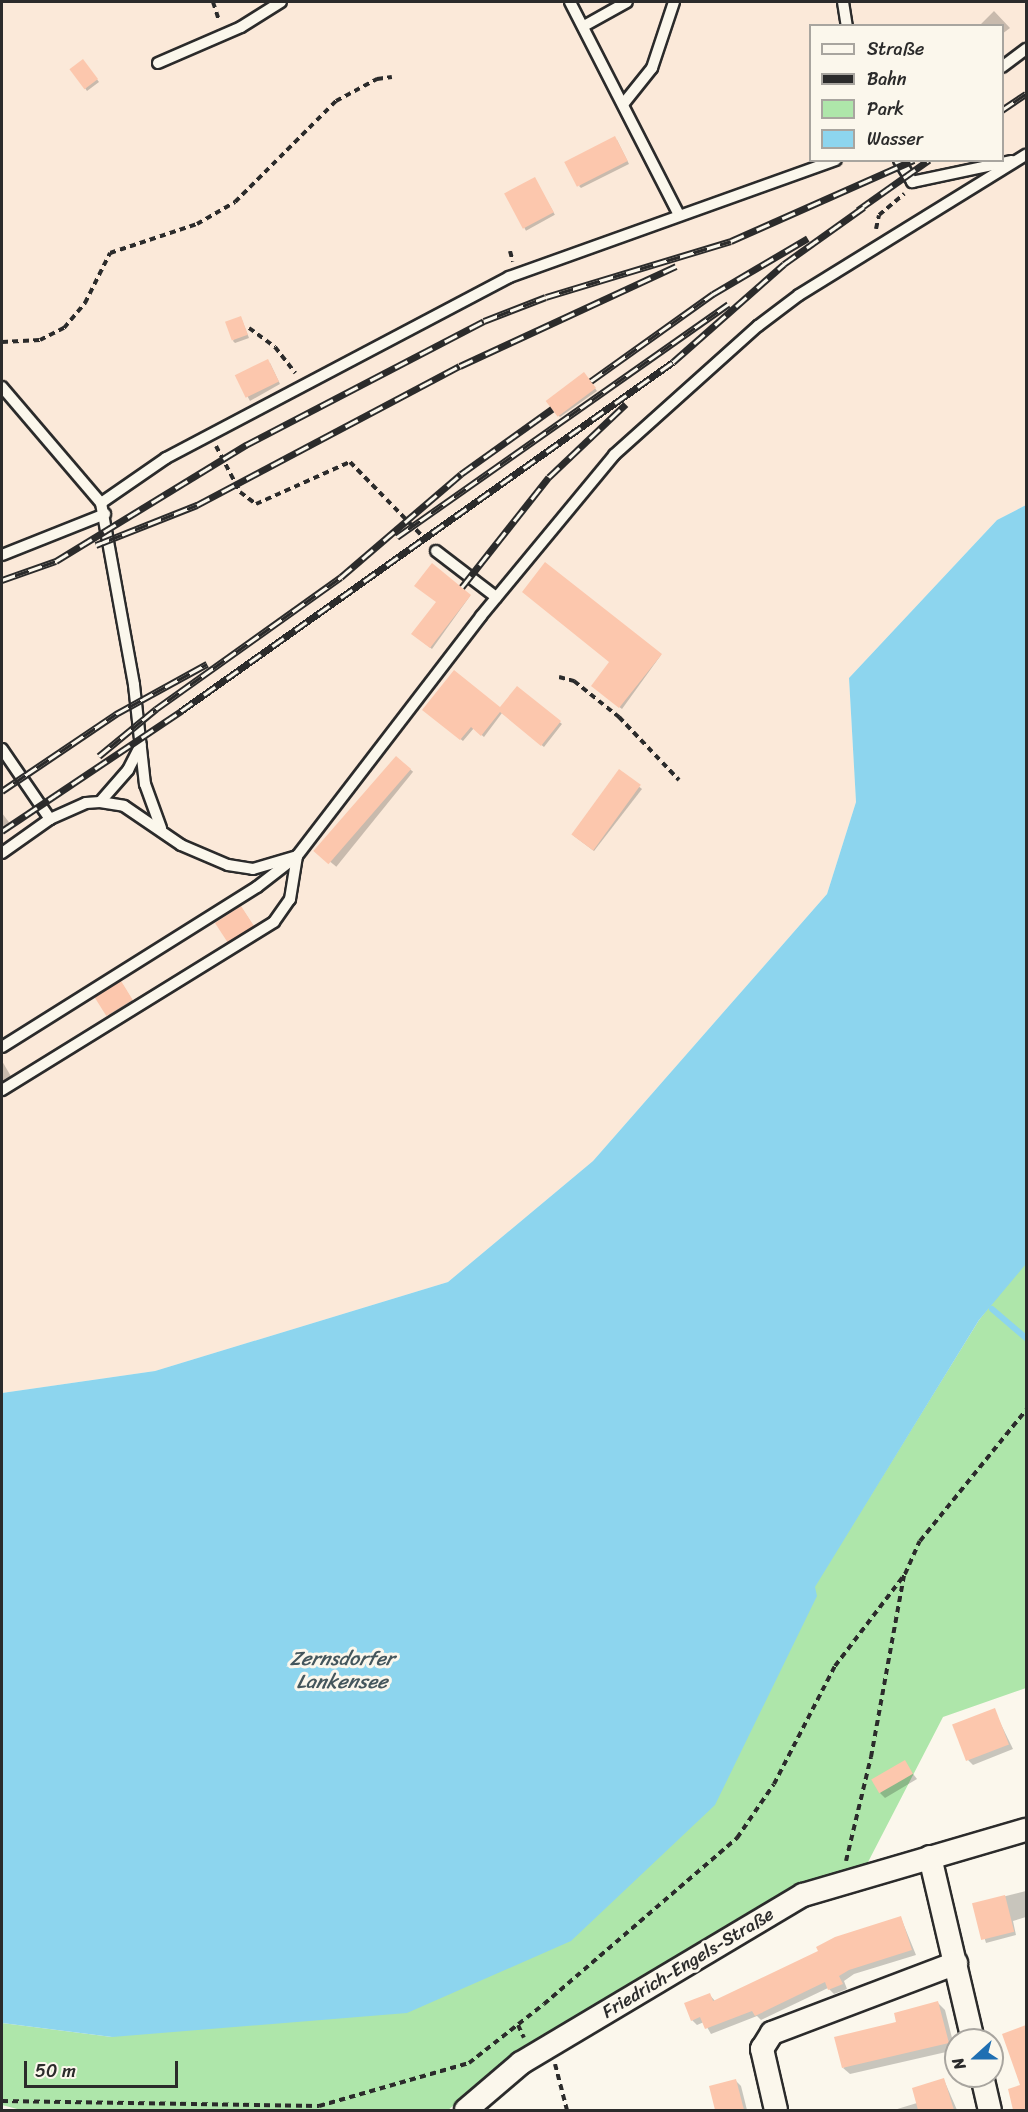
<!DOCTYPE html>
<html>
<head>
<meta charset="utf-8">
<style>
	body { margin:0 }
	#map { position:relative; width:1028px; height:2112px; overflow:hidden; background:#fbf7ec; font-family:Sriracha,sans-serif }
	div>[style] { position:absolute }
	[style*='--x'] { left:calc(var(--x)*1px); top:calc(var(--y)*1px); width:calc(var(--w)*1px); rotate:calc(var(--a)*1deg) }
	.built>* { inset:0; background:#fbe9d9 }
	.green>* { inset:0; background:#aee6aa }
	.water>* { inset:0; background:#8dd5ee }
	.shadow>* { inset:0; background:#0003; transform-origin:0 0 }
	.stream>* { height:6px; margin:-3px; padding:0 3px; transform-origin:3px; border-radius:3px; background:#8dd5ee }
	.building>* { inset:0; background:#fcc7ad; transform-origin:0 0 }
	.path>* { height:4px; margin-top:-2px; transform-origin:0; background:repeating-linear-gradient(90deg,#2b2b2b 0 6px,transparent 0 10.5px) }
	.roads { filter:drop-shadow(2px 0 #2b2b2b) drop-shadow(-2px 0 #2b2b2b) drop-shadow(0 2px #2b2b2b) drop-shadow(0 -2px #2b2b2b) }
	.service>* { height:10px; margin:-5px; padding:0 5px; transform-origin:5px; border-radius:5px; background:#fbf7ec }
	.minor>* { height:22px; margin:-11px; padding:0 11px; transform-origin:11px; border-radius:11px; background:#fbf7ec }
	.rail>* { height:7px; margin-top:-3.5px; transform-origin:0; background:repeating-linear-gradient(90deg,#fbf7ec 0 14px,#2b2b2b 0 28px); box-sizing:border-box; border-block:2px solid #2b2b2b }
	span { translate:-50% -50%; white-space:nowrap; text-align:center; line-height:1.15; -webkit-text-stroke:6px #fbf7ec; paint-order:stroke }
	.street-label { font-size:18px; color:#2b2b2b }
	.water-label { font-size:20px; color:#44565c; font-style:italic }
	.frame { position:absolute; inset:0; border:3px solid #2b2b2b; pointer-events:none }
	.legend { position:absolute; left:809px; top:24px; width:195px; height:138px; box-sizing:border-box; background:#fbf7ec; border:2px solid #a8a59f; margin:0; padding:8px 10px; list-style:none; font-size:18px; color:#2b2b2b }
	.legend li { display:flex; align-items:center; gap:12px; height:30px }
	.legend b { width:30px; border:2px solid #a8a59f }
	.north { position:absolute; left:944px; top:2028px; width:60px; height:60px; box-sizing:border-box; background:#fbf7ec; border:2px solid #a8a59f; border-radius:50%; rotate:249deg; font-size:16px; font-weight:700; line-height:24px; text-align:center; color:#2b2b2b }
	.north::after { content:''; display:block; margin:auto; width:21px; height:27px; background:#1f6fb2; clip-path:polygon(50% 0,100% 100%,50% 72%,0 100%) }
	.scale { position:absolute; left:24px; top:2061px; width:154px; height:27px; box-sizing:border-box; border:3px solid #2b2b2b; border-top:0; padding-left:8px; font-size:18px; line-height:21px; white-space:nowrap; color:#2b2b2b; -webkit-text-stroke:4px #fbf7ec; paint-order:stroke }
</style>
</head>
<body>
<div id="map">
	<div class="built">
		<div style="clip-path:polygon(evenodd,2px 2px,1026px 2px,1026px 505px,997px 520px,849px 678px,856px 802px,827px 894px,593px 1161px,448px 1282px,155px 1371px,2px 1393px,2px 2px,810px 26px,1002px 26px,1002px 160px,810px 160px,810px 26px)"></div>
	</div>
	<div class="green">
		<div style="clip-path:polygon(1026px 1260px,1026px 1688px,943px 1717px,866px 1866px,512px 2059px,448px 2110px,21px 2110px,2px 2105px,2px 2023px,112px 2037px,814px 1587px,979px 1320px)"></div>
	</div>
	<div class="water">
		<div style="clip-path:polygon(1026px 505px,1026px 1264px,979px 1320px,815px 1587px,817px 1596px,715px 1805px,571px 1941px,407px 2013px,112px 2037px,2px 2023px,2px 1393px,155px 1371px,448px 1282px,593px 1161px,827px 894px,856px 802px,849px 678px,997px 520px)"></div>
	</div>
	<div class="shadow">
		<div style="clip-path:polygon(994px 11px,1010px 28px,1002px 34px,1002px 26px,979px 26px)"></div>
		<div style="clip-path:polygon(85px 63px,99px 82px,87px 91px,85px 88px)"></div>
		<div style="clip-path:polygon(617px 140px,629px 164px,581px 188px,579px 186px)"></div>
		<div style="left:535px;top:179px;width:41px;height:33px;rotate:61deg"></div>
		<div style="clip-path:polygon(242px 320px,249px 338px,235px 343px,233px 341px)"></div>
		<div style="clip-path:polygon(270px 363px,280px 384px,250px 401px,237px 377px)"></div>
		<div style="clip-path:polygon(586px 376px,597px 391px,560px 417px,558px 415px)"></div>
		<div style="clip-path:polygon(470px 596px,432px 649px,415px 636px,437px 602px)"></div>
		<div style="clip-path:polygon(661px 655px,622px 709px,595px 688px)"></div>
		<div style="clip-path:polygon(517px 688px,562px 724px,544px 747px,502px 713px,484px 737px,474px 728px,463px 741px,424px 710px,500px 709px)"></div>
		<div style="left:396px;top:758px;width:22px;height:122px;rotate:39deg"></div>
		<div style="clip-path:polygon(619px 771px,642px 789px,594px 851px,574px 836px)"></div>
		<div style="clip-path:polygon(2px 813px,11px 825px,2px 832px)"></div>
		<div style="clip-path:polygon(243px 910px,255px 928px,231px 943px,229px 941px)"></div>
		<div style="clip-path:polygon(123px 985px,134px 1003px,110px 1018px,108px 1016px)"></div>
		<div style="clip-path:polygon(2px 1061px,12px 1078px,2px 1088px)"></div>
		<div style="clip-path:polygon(994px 1710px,1013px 1749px,973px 1765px,968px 1760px)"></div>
		<div style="clip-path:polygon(904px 1762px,917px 1779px,885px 1798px,880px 1793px)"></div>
		<div style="clip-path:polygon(1026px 1891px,1026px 1917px,1013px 1921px,1016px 1935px,986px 1943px,974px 1904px)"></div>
		<div style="clip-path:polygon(901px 1918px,916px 1955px,854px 1974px,844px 1981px,847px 1989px,834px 1994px,828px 1988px,761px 2020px,757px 2016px,711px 2034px,704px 2022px,697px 2025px,692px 2020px,709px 1994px,715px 2001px)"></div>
		<div style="clip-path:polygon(938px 2003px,945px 2010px,955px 2050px,850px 2074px,843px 2068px,898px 2023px)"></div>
		<div style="clip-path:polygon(1026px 2027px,1026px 2110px,1015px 2110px,1010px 2090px,1022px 2086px,1004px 2035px)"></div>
		<div style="clip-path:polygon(944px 2080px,957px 2110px,894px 2110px,917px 2103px)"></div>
		<div style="clip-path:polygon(736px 2081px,741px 2086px,747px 2110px,717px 2110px,711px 2087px)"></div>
	</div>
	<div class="stream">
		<div style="--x:992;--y:1309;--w:45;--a:40.5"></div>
	</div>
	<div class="building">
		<div style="left:83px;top:59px;width:25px;height:17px;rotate:53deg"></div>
		<div style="left:615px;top:136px;width:28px;height:57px;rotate:63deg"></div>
		<div style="left:535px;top:177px;width:40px;height:35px;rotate:62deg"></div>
		<div style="left:241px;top:316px;width:20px;height:17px;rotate:70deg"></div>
		<div style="left:268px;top:359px;width:25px;height:37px;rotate:64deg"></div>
		<div style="left:584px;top:372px;width:20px;height:48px;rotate:53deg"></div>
		<div style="clip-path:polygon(545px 562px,662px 654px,619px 708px,591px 686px,609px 662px,522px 592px)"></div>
		<div style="clip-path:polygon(432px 563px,471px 595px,430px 648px,411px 634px,436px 602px,414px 586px)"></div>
		<div style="clip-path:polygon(454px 670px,500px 707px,517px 686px,561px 721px,541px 746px,500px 712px,481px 736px,471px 727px,460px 740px,422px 710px)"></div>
		<div style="left:396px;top:756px;width:20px;height:126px;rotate:41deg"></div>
		<div style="left:619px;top:769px;width:27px;height:81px;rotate:36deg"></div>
		<div style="left:241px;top:906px;width:24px;height:31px;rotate:57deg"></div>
		<div style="left:121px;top:981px;width:22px;height:31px;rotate:58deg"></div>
		<div style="left:995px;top:1708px;width:39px;height:46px;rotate:69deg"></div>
		<div style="left:905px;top:1760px;width:16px;height:39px;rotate:60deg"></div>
		<div style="left:1005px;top:1895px;width:38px;height:34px;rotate:76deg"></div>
		<div style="clip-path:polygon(901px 1916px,912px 1950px,849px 1970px,839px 1976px,843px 1984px,828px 1990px,825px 1982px,755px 2016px,752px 2011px,705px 2029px,700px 2017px,691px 2021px,684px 2003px,710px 1993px,713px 2001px,818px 1951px,816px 1947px,835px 1937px)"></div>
		<div style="clip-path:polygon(938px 2001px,949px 2043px,842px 2068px,834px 2037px,896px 2022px,894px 2013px)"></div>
		<div style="clip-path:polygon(1026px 2025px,1026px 2110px,1013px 2110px,1008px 2089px,1020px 2085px,1002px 2034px)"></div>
		<div style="clip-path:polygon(944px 2078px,954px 2110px,918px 2110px,912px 2088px)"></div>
		<div style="clip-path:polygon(736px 2079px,744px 2110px,715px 2110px,709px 2086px)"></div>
	</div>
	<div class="path">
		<div style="--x:213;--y:2;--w:20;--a:72"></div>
		<div style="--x:876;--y:229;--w:14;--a:-78"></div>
		<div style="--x:879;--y:215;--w:33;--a:-40"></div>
		<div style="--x:510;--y:251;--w:11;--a:75"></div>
		<div style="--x:249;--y:328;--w:32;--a:36"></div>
		<div style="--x:275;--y:347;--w:33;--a:52"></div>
		<div style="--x:2;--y:342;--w:38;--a:-3"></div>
		<div style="--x:40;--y:340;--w:27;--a:-27"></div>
		<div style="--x:64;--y:328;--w:33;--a:-50"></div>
		<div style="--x:85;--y:303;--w:56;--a:-63.4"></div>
		<div style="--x:110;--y:253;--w:92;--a:-18.4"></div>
		<div style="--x:197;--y:224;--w:44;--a:-30.1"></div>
		<div style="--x:235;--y:202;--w:143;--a:-45"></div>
		<div style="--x:336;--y:101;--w:47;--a:-28.2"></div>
		<div style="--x:377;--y:79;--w:15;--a:-8"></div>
		<div style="--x:216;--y:446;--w:52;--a:62.4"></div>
		<div style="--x:240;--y:492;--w:20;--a:37"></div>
		<div style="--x:256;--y:504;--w:103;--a:-24.1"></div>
		<div style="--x:350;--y:462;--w:109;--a:45.7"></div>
		<div style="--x:559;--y:677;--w:16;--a:15"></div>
		<div style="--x:574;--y:681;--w:58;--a:38.7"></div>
		<div style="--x:619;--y:717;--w:87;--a:46.4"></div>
		<div style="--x:846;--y:1861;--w:107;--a:-76.5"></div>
		<div style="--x:871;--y:1757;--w:185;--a:-79.7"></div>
		<div style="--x:518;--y:2025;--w:14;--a:65"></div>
		<div style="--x:555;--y:2064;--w:48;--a:75.4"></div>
		<div style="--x:2;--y:2101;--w:317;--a:0.9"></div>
		<div style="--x:319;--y:2106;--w:156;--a:-16"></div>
		<div style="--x:469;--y:2063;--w:95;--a:-38.2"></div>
		<div style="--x:544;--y:2004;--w:255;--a:-40.7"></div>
		<div style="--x:737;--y:1838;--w:65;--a:-55.6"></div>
		<div style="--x:774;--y:1784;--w:133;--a:-62.7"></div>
		<div style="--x:835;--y:1666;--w:116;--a:-52.7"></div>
		<div style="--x:905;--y:1574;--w:36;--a:-66"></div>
		<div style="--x:920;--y:1541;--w:169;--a:-51"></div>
	</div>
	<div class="roads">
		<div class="service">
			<div style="--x:570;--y:2;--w:239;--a:62.9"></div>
			<div style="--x:843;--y:2;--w:24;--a:81"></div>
			<div style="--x:584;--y:26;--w:49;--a:-29.2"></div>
			<div style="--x:158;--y:63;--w:90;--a:-23.4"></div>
			<div style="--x:241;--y:27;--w:47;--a:-32"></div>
			<div style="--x:1002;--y:67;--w:30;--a:-37"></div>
			<div style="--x:624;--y:103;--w:45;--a:-51.3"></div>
			<div style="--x:652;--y:68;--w:70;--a:-71.6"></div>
			<div style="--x:899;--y:160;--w:26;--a:59"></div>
			<div style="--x:912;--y:182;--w:102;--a:-11.9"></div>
			<div style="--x:2;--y:387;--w:153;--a:49.5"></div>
			<div style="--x:101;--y:503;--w:185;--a:79.7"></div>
			<div style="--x:134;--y:685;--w:100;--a:83.7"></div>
			<div style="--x:145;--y:784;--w:47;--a:70"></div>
			<div style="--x:101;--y:503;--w:79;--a:-34.7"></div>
			<div style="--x:166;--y:458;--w:388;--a:-27.8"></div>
			<div style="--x:509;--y:277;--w:347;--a:-19.7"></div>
			<div style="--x:436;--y:551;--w:76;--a:37.5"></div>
			<div style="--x:2;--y:555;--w:111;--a:-21.7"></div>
			<div style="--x:2;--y:749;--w:85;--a:55.6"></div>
			<div style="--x:100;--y:802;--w:43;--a:-48.8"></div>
			<div style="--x:128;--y:770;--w:28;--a:-63"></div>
			<div style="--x:2;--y:853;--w:59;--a:-35.3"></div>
			<div style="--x:50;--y:819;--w:39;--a:-24"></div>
			<div style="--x:86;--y:803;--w:14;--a:-4"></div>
			<div style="--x:100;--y:802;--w:24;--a:9"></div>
			<div style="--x:124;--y:806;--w:69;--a:34.4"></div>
			<div style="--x:181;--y:845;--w:51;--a:23.1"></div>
			<div style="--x:228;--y:865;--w:25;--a:9"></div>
			<div style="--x:253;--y:869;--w:46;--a:-16.5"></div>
			<div style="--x:297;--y:856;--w:44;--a:99.2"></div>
			<div style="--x:290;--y:899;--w:28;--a:125"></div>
			<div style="--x:274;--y:922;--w:320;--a:148.3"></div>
			<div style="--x:2;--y:1047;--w:301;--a:-32.1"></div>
			<div style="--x:257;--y:887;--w:51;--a:-37.8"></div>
			<div style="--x:297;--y:856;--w:302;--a:-52.5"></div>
			<div style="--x:481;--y:616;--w:209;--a:-50.4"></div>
			<div style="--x:614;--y:455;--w:193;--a:-41.9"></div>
			<div style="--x:758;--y:326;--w:51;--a:-37.1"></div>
			<div style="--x:799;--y:295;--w:267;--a:-31.7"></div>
		</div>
		<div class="minor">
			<div style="--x:930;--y:1857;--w:188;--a:76.8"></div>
			<div style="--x:982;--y:2076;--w:35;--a:77"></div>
			<div style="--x:466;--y:2110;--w:72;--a:-40.5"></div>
			<div style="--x:521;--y:2063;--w:328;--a:-30.8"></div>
			<div style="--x:803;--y:1895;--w:232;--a:-16.3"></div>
			<div style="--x:776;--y:2110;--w:63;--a:-102.9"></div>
			<div style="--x:762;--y:2049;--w:19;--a:-58"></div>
			<div style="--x:772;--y:2033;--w:197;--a:-20.8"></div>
		</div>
	</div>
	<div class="rail">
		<div style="--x:1002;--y:110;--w:29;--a:-34"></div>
		<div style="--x:858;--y:210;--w:87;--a:-35.2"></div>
		<div style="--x:591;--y:381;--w:150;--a:-35.5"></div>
		<div style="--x:713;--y:294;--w:110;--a:-30.5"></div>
		<div style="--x:397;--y:537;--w:405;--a:-35.1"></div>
		<div style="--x:96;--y:545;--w:109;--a:-21.6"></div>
		<div style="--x:197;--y:505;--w:297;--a:-27.9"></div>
		<div style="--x:460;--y:366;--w:238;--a:-24.8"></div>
		<div style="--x:2;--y:580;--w:57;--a:-19.4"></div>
		<div style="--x:56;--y:561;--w:223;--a:-31.4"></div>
		<div style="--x:246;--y:445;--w:268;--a:-27.5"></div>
		<div style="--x:484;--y:321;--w:66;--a:-21.2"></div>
		<div style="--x:546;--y:297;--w:193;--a:-16.8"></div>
		<div style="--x:731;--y:241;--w:200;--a:-23.9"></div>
		<div style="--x:462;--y:587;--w:140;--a:-51.7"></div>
		<div style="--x:549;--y:477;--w:106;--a:-43.5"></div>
		<div style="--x:99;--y:756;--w:74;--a:-39.5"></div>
		<div style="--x:156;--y:709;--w:227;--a:-35.5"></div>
		<div style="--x:341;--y:577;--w:158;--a:-40.6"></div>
		<div style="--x:461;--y:474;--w:112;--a:-35.5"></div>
		<div style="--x:2;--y:791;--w:138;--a:-34"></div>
		<div style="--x:116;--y:714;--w:104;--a:-28.8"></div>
		<div style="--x:2;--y:831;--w:216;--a:-33.8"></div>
		<div style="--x:181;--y:711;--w:603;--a:-35.35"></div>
		<div style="--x:673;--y:362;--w:148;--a:-41.4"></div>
		<div style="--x:784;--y:264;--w:98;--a:-35.5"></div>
	</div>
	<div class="street-label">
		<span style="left:688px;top:1963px;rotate:-31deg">Friedrich-Engels-Straße</span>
	</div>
	<div class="water-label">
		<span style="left:342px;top:1670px">Zernsdorfer<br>Lankensee</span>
	</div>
	<div class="frame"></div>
	<ul class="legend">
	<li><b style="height:8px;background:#fbf7ec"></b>Straße</li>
	<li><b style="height:8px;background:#2b2b2b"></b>Bahn</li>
	<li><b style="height:16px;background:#aee6aa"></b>Park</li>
	<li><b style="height:16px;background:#8dd5ee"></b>Wasser</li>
	</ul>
	<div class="north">N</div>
	<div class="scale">50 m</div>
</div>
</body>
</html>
